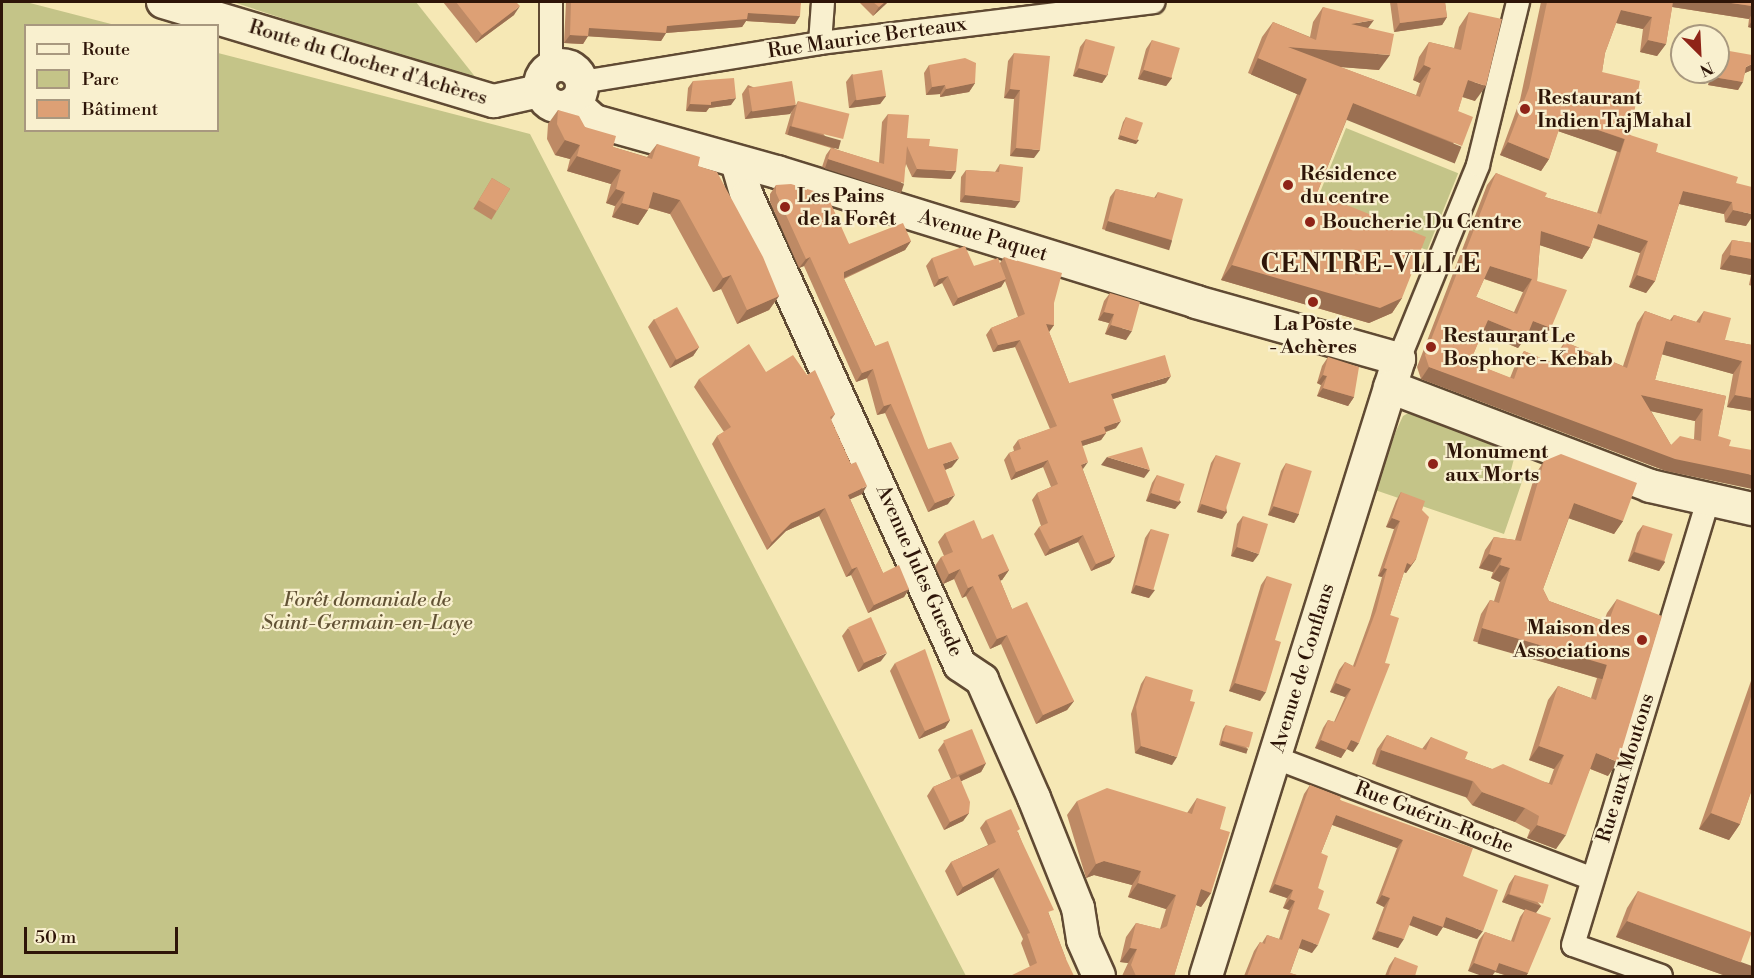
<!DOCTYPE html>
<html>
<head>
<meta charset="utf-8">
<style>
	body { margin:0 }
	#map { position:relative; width:1754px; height:978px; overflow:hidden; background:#f6e8b5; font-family:"Libre Bodoni",serif }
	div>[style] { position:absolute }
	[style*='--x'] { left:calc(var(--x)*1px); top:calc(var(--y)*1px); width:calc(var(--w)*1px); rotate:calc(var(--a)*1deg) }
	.green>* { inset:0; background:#c4c488; transform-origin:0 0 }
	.roads { filter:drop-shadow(2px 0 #604a33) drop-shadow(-2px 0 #604a33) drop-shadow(0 2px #604a33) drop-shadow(0 -2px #604a33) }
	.street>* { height:22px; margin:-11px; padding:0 11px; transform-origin:11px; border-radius:11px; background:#f9f0cf }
	.secondary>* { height:32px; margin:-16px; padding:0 16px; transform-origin:16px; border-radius:16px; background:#f9f0cf }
	.secondary>.ring { margin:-16px; padding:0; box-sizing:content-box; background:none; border:32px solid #f9f0cf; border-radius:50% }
	.wall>* { inset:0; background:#be8a65; transform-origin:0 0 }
	.shaded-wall>* { inset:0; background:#9b7052; transform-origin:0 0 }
	.building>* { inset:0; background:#dda075; transform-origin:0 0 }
	.dots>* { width:16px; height:16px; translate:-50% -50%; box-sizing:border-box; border:3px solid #f9f0cf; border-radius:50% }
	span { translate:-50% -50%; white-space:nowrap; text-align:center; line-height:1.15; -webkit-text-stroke:4.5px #f9f0cf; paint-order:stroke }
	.street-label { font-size:20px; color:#2e1508 }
	.poi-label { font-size:20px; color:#2e1508; font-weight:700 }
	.left { translate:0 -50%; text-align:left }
	.right { translate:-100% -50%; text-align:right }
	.park-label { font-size:20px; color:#625235; font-style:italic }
	.district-label { font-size:26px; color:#2e1508; font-weight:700; letter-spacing:1.5px }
	.frame { position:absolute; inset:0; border:3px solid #2e1508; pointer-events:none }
	.legend { position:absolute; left:24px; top:24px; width:195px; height:108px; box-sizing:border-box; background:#f9f0cf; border:2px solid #a8987f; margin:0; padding:8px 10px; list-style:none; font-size:18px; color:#2e1508 }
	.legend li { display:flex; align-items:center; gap:12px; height:30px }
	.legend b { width:30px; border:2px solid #a8987f }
	.north { position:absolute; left:1670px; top:24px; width:60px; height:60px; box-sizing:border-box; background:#f9f0cf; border:2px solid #a8987f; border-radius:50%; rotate:156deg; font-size:16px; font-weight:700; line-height:24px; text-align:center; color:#2e1508 }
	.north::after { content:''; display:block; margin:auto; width:21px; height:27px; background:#8f2418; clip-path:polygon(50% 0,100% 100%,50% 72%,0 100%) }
	.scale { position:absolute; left:24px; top:927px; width:154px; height:27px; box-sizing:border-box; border:3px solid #2e1508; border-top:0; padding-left:8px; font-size:18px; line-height:21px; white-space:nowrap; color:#2e1508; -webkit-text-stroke:4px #f9f0cf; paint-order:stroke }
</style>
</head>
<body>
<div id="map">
	<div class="green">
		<div style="clip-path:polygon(2px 2px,26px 2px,115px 25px,26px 26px,26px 130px,218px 130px,218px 53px,530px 134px,966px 976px,2px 976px)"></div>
		<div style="clip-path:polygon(233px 2px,416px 2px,480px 83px)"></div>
		<div style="left:1346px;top:128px;width:121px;height:83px;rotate:22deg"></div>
		<div style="clip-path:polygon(1412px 411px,1516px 451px,1511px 470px,1525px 473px,1504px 534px,1375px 490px,1396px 431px,1403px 416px)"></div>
	</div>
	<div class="roads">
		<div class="street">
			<div style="--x:820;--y:43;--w:41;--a:-85.8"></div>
			<div style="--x:551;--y:67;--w:65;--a:-90"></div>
			<div style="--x:582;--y:82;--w:241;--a:-9.3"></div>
			<div style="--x:820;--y:43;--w:336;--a:-7"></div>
			<div style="--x:1399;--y:359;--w:209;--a:-67.8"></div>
			<div style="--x:1478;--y:165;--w:168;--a:-76.2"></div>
			<div style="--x:1276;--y:758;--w:337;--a:20.9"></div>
			<div style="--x:1661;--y:976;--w:93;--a:-160.6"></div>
			<div style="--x:1573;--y:945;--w:464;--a:-73.1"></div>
		</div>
		<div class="secondary">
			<div style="--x:163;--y:2;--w:345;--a:16.7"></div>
			<div style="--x:494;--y:101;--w:47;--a:-12.3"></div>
			<div class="ring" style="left:540px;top:65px;width:10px;height:10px"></div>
			<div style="--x:574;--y:103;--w:27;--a:42"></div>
			<div style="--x:594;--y:121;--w:190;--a:15.6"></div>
			<div style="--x:777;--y:172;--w:439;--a:17.2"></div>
			<div style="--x:1196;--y:302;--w:211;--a:15.7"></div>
			<div style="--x:1399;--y:359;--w:646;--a:107.37"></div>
			<div style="--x:737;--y:162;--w:35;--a:74"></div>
			<div style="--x:747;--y:196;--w:515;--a:65.57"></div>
			<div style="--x:960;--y:665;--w:27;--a:34"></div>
			<div style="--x:982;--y:680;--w:129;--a:66.2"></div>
			<div style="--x:1034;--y:798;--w:118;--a:68.2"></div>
			<div style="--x:1078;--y:908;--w:32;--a:81"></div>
			<div style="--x:1083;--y:940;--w:39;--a:66"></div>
			<div style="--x:1390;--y:387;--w:278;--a:20.8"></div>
			<div style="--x:1650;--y:486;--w:105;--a:12.7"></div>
		</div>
	</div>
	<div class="wall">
		<div style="clip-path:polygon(443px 2px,516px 2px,514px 15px,476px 43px)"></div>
		<div style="clip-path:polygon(566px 2px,801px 2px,795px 24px,746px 21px,742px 27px,666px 33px,661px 41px,588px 36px,583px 44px,564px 43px)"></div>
		<div style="clip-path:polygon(859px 2px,888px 2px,873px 16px)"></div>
		<div style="clip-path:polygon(1390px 2px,1445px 2px,1447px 17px,1442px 25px,1394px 32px)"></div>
		<div style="clip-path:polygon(evenodd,1541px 2px,1752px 2px,1752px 28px,1748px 27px,1749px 19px,1672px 7px,1666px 44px,1657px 56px,1640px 52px,1643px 29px,1616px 23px,1605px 53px,1602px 72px,1630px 135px,1656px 152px,1736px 183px,1746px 226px,1725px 222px,1724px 214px,1679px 204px,1655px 281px,1646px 293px,1629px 287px,1640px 253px,1593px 238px,1590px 247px,1582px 259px,1540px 245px,1537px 281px,1551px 328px,1542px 340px,1528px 334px,1518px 348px,1482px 333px,1470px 362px,1510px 378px,1516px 363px,1524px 351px,1552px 363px,1556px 354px,1565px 342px,1623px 366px,1637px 323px,1645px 311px,1670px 320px,1674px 315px,1696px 322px,1704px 311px,1725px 340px,1752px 345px,1752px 411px,1727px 407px,1733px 374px,1662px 354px,1655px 380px,1726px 396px,1718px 436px,1666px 471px,1421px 379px,1417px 367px,1487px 185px,1496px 173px,1545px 197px,1597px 213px,1617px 151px,1558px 131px,1549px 159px,1541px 171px,1500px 155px,1520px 100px,1541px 2px,1484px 279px,1523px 292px,1514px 312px,1476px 297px,1484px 279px,1541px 2px,1651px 411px,1695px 421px,1694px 439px,1671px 445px,1651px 411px)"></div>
		<div style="clip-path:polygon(1323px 7px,1368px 28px,1379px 70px,1340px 67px,1416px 95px,1420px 83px,1413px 80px,1419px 57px,1429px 42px,1454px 48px,1459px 27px,1469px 12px,1475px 101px,1462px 97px,1458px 111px,1451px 161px,1347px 119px,1317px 193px,1402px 298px,1392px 313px,1369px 323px,1221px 280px,1297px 94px,1248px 73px,1262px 37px,1273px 22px,1310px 37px,1313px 22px)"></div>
		<div style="clip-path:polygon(1086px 39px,1108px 74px,1102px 83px,1073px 76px,1080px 47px)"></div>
		<div style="clip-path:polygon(1152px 40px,1172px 78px,1166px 86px,1138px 79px,1146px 49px)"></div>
		<div style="clip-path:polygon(1682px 43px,1682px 66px,1674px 64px,1677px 50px)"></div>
		<div style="clip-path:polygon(1014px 53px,1034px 158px,1010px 156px,1014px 99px,1004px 98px,1008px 61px)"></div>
		<div style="clip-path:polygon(929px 65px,975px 83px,969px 92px,940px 97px,940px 94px,926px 95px,924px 73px)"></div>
		<div style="clip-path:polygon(1752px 70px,1745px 73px,1738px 90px,1708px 85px,1711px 72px,1709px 72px)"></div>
		<div style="clip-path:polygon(852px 74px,886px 96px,880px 104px,849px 108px,846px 82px)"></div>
		<div style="clip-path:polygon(693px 81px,731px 105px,709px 108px,706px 112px,686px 111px,688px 88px)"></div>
		<div style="clip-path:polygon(748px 85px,796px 105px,798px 101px,835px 149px,879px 163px,882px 122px,888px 114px,907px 138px,929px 146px,951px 179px,912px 177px,906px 164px,899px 191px,822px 167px,826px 155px,831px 148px,785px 134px,792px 110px,790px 114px,745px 119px,742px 94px)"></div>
		<div style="clip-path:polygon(558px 110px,585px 127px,613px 147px,647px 157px,657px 144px,698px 166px,779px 296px,769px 310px,737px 324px,721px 289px,713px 292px,670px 214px,649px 208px,638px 225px,612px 217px,615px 206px,606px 203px,611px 184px,567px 171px,570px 159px,555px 155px,547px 139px,548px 124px)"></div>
		<div style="clip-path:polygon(1126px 117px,1136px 144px,1118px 139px,1123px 122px)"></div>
		<div style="clip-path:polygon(1000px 164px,1015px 208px,960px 202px,961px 177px,966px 170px,995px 172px)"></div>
		<div style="left:492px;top:178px;width:21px;height:36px;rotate:31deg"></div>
		<div style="clip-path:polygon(776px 185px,849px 244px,911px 241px,905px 250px,844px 279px,875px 346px,928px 449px,952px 467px,945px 470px,948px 504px,928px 512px,885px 413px,877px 415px,867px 378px,856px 382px,804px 266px,799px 268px,770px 202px,770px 194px)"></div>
		<div style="clip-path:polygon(1116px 189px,1154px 198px,1158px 192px,1172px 240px,1166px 248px,1102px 229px,1110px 197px)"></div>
		<div style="clip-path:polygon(1732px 240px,1752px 243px,1752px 286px,1749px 285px,1751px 275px,1720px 269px,1722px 255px)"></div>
		<div style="clip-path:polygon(1004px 257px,1054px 303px,1054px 325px,1049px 332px,1069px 383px,1166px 383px,1113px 399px,1116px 428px,1106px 432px,1106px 433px,1101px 440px,1082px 446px,1083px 470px,1115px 556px,1110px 563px,1091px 571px,1078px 542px,1045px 556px,1034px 534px,1039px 527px,1041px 526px,1032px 500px,1037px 493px,1051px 487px,1043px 467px,1011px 480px,1004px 460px,1009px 453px,1014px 451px,1013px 447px,1018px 440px,1050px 429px,1015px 347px,993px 352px,986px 335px,991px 328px,1018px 317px,1005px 281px,1001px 287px,953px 306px,942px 283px,934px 287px,926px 266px,932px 258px,974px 266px,1000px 263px)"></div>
		<div style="clip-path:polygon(1110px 293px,1126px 340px,1105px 334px,1109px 323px,1098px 320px,1104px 301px)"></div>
		<div style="clip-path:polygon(654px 319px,699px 347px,693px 356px,670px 368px,648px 327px)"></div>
		<div style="clip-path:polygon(1328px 357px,1354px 397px,1348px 406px,1317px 396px,1321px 385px,1317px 383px,1322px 366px)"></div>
		<div style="clip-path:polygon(766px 372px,807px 375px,835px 414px,831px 420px,862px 494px,850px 499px,883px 573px,909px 589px,904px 597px,868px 613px,851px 575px,846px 577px,819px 516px,786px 531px,767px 550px,712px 444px,717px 436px,724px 432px,694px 387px,699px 379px)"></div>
		<div style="clip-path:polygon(1216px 455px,1227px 512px,1222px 519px,1197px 512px,1211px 463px)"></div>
		<div style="clip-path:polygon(1544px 461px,1623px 521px,1614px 534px,1569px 518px,1543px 589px,1549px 601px,1604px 621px,1607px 613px,1617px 599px,1608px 776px,1590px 769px,1556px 849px,1527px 838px,1530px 830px,1515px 822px,1472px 805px,1464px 795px,1372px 764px,1377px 749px,1387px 735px,1422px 749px,1431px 737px,1465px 759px,1492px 769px,1549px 783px,1554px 769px,1529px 760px,1548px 700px,1558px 686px,1591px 698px,1597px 678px,1473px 641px,1481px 614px,1490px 600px,1494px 601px,1500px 582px,1491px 578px,1493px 572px,1479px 568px,1485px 550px,1494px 537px,1515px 540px,1535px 475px)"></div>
		<div style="clip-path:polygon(1286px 463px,1299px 514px,1294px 523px,1268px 515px,1281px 471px)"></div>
		<div style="clip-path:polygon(1157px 475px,1181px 502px,1175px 509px,1146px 501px,1152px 483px)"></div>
		<div style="clip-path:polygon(1401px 492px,1422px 510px,1416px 559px,1406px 573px,1404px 572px,1390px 615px,1353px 752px,1347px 749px,1341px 758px,1315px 748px,1323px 728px,1328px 720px,1334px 722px,1345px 697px,1330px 692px,1339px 670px,1345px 662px,1353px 666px,1370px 619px,1382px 577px,1378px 576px,1394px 529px,1386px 527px,1396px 501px)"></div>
		<div style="clip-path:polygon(1243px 516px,1253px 562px,1231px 556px,1237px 524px)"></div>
		<div style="clip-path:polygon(1643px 525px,1665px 562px,1659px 571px,1628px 561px,1637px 533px)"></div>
		<div style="clip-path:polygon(1151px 529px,1149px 598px,1131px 593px,1145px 538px)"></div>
		<div style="clip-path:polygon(945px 533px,982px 539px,1009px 570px,1002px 580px,1000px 580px,1012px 609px,1074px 701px,1067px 710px,1036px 724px,1001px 644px,990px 649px,966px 596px,962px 598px,954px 579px,943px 584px,935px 566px,941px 557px,944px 556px,938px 542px)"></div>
		<div style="clip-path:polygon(1267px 576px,1275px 640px,1260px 701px,1229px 691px,1261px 585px)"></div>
		<div style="clip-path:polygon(848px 628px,881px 661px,858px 672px,842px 636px)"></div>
		<div style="clip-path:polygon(895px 663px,950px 720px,945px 728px,919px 739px,890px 671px)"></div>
		<div style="clip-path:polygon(1146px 676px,1172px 765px,1135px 753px,1131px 714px,1141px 684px)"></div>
		<div style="clip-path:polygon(1752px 678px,1752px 789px,1740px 824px,1729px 840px,1699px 829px)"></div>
		<div style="clip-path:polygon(1226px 725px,1248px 749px,1245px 753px,1219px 745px,1223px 729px)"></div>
		<div style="clip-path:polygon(944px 742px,986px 763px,981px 772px,961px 781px,969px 813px,963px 821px,944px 830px,927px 796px,933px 787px,951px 779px,938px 750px)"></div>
		<div style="clip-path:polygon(1310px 785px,1340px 800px,1463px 876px,1477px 939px,1443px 927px,1437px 936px,1409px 925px,1398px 948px,1372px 939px,1384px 907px,1376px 903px,1397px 848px,1332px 825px,1321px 853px,1318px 888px,1318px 909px,1312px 953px,1299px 948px,1290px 973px,1300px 976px,1244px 976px,1254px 951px,1260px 942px,1262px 943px,1267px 935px,1279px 939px,1289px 910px,1283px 908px,1287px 898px,1269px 892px,1304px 794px)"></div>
		<div style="clip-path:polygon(1197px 798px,1220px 829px,1211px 893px,1201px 907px,1196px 905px,1174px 976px,1122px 976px,1128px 963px,1120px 962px,1126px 937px,1136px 923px,1160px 929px,1166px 909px,1128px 897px,1132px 885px,1094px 875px,1086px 878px,1067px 815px,1077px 801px,1187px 813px)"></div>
		<div style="clip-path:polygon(986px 820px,1018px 832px,1066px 959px,1030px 967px,1021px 943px,1023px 939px,993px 877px,957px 896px,945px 871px,951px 862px,988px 845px,980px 828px)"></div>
		<div style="clip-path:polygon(1515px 875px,1541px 906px,1536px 913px,1528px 973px,1526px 976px,1508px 976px,1495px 972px,1468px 971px,1479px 940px,1485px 932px,1511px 941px,1520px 917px,1525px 910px,1502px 902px,1509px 884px)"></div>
		<div style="clip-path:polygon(1638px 891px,1752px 976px,1726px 976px,1616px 937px,1627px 908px)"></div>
		<div style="clip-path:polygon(1395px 957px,1415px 976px,1385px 976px,1389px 966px)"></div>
	</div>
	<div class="shaded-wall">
		<div style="clip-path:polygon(885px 2px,888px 2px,873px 16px,879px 7px)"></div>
		<div style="clip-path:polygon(1670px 2px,1724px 2px,1752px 6px,1752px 14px,1749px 19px,1666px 6px)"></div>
		<div style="clip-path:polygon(520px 6px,514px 15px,476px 43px,482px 35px)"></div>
		<div style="clip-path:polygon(1621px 10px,1652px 17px,1643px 29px,1612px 22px)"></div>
		<div style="clip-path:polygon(748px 13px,800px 16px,795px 24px,746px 21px,742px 27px,665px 33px,666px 33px,661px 41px,583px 36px,589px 28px,667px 26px)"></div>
		<div style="clip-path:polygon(1447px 17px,1442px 25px,1394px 32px,1400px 23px)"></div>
		<div style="clip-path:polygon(1374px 20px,1363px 35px,1351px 24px)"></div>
		<div style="clip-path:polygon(1752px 21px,1752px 28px,1748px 27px)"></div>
		<div style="clip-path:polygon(570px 35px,588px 36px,583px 44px,564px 43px)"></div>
		<div style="clip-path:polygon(1648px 40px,1666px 44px,1657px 56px,1640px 52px)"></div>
		<div style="clip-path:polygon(1288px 47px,1390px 55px,1379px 70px,1277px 62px)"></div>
		<div style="clip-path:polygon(1680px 56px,1682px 56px,1682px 66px,1674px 64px)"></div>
		<div style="left:1258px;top:58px;width:53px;height:18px;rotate:23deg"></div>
		<div style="clip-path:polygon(1752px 64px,1752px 70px,1740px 75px,1746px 67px)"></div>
		<div style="clip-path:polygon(1424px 65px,1431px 68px,1420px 83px,1413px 80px)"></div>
		<div style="clip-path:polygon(1079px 68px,1108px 74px,1102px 83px,1073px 76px)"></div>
		<div style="clip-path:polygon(1144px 70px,1172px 78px,1166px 86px,1138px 79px)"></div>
		<div style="clip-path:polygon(1713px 77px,1743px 82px,1738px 90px,1708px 85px)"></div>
		<div style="clip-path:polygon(1468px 80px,1486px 86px,1475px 101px,1457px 95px)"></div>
		<div style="clip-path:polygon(975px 83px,969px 92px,940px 97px,946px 89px)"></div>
		<div style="clip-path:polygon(945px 85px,940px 94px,926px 95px,932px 87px)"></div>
		<div style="clip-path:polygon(1010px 89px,1020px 90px,1014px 99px,1004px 98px)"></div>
		<div style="clip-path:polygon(886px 96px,880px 104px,849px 108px,855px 100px)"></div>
		<div style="clip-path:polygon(736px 98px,731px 105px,709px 108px,706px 112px,686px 111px,690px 104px)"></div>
		<div style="left:1353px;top:103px;width:117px;height:18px;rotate:22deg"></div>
		<div style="clip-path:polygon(796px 105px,790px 114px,745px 119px,751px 111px)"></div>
		<div style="left:1563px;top:118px;width:65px;height:14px;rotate:19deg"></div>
		<div style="left:790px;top:126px;width:53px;height:9px;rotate:16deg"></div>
		<div style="clip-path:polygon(1121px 135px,1139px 140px,1136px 144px,1118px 139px)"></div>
		<div style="clip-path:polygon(565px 140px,580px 145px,570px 159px,555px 155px)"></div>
		<div style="clip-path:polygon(1508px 142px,1549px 159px,1541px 171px,1500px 155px)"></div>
		<div style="clip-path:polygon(1016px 148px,1040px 150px,1034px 158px,1010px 156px)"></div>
		<div style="clip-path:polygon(577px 156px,621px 170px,611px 184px,567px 171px)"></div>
		<div style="left:828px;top:159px;width:80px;height:10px;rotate:18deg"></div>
		<div style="clip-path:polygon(917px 169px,956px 171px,951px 179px,912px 177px)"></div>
		<div style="clip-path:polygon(616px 189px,625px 192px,615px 206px,606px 203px)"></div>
		<div style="clip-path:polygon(1683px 191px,1732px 202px,1724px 214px,1675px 203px)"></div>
		<div style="clip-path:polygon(653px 192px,680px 200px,670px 214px,643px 206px)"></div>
		<div style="clip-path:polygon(965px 195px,1020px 201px,1015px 208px,960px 202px)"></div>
		<div style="clip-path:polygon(622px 203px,648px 210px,638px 225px,612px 217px)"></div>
		<div style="clip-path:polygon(1733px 210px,1752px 214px,1752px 217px,1746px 226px,1725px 222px)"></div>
		<div style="left:1108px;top:221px;width:67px;height:10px;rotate:17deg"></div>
		<div style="clip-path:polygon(1598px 224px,1648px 241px,1640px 253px,1589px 236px)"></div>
		<div style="clip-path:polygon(1541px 231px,1590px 247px,1582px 259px,1533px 243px)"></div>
		<div style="clip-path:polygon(911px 241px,905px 250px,837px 281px,844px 272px)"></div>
		<div style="clip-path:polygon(1730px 255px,1752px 259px,1752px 273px,1751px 275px,1720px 269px)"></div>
		<div style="clip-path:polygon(810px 257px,804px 266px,799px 268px,806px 259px)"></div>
		<div style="clip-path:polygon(1232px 265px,1402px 298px,1392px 313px,1369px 323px,1221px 280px)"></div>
		<div style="clip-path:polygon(1490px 266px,1532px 279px,1523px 292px,1482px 278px)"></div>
		<div style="clip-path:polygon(731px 275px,721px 289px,713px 292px,723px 278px)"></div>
		<div style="clip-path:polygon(1637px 275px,1655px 281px,1646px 293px,1629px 287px)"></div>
		<div style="clip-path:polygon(948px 276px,942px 283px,934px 287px,939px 279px)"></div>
		<div style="clip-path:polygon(1006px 279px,1001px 287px,953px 306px,958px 298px)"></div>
		<div style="clip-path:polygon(779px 296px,769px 310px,737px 324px,747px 310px)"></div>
		<div style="clip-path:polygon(1104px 312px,1114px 314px,1109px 323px,1098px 320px)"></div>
		<div style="clip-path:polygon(1488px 320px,1527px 336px,1518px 348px,1480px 332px)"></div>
		<div style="clip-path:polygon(1533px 321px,1551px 328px,1542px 340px,1525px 333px)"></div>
		<div style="clip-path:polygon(1046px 324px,1054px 325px,1049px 332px)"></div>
		<div style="clip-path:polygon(1111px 325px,1132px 331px,1126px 340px,1105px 334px)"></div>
		<div style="clip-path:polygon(1020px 340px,1015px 347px,993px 352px,998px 345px)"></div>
		<div style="clip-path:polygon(1666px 341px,1742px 361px,1733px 374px,1657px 353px)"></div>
		<div style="clip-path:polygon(699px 347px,693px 356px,670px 368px,675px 360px)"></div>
		<div style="clip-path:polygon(1429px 367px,1752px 475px,1752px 489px,1666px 471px,1421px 379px)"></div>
		<div style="clip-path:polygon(873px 369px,867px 378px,856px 382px,862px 373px)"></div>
		<div style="clip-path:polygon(1323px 375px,1327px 376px,1321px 385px,1317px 383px)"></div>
		<div style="clip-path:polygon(1171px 376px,1166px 383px,1106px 401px,1111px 394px)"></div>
		<div style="clip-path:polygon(1323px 388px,1354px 397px,1348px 406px,1317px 396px)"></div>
		<div style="clip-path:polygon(1641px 395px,1703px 409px,1695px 421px,1632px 407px)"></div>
		<div style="clip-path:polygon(1735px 395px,1752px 398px,1752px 411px,1727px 407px)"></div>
		<div style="clip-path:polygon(891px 404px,885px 413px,877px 415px,884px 406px)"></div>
		<div style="clip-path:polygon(1121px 421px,1116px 428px,1099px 434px,1104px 427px)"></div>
		<div style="clip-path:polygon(1106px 433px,1101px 440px,1076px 448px,1081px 441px)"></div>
		<div style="clip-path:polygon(1107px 457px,1150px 470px,1144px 478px,1101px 465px)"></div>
		<div style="clip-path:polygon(959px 458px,952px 467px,937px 473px,943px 464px)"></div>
		<div style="clip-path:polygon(1048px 460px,1043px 467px,1011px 480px,1016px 472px)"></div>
		<div style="clip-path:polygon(1088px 462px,1083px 469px,1081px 465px)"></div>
		<div style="clip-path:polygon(867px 486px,862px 494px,842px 503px,848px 495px)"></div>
		<div style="clip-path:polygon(1151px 493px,1181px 502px,1175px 509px,1146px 501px)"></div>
		<div style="clip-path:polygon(955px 495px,948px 504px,928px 512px,935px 503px)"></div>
		<div style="clip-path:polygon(1574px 503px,1623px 521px,1614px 534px,1565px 517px)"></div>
		<div style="clip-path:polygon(1202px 504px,1227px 512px,1222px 519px,1197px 512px)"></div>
		<div style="clip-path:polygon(1274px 506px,1299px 514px,1294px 523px,1268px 515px)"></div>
		<div style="clip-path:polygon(825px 508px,819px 516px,786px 531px,767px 550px,772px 542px,791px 523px)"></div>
		<div style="clip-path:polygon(1392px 518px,1400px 521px,1394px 529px,1386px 527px)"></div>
		<div style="clip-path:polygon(1083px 535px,1078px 542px,1045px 556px,1050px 549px)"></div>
		<div style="clip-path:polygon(1237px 547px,1259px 554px,1253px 562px,1231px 556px)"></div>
		<div style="clip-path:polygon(1634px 552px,1665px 562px,1659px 571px,1628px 561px)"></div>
		<div style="clip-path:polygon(1489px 554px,1502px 558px,1493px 572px,1479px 568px)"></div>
		<div style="clip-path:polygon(1115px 556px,1110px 563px,1091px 571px,1096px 564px)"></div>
		<div style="clip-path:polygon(1416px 559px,1406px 573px,1401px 571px,1407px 563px)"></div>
		<div style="clip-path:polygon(1500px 565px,1510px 568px,1500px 582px,1491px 578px)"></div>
		<div style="clip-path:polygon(857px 567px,851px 575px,846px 577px,852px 569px)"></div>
		<div style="clip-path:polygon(1384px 568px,1387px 569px,1382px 577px,1378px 576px)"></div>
		<div style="clip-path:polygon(960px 569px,954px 579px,943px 584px,949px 574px)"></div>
		<div style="clip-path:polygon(1009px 570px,1002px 580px,992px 584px,998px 575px)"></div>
		<div style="clip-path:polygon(1136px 585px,1155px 590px,1149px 598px,1131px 593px)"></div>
		<div style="clip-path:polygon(973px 586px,966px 596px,962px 598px,968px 588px)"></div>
		<div style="clip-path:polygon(909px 589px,904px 597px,868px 613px,874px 605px)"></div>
		<div style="left:1482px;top:628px;width:130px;height:16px;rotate:16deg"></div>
		<div style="clip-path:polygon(1007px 635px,1001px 644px,990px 649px,997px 639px)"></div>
		<div style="clip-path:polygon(887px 653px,881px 661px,858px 672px,864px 663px)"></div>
		<div style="clip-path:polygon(1235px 683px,1266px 692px,1260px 701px,1229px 691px)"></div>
		<div style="clip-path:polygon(1336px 683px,1351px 689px,1345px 697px,1330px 692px)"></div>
		<div style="clip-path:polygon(1074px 701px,1067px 710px,1036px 724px,1043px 715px)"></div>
		<div style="clip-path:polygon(950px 720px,945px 728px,919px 739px,925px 731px)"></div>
		<div style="clip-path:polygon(1321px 740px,1346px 750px,1341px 758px,1315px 748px)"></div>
		<div style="clip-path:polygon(1351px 740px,1359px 743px,1353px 752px,1345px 748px)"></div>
		<div style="left:1222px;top:741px;width:27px;height:5px;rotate:17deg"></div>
		<div style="clip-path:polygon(1141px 746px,1177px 757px,1172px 765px,1135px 753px)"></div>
		<div style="clip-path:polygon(1539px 746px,1564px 755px,1554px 769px,1529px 760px)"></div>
		<div style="left:1381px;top:750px;width:97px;height:17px;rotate:19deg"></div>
		<div style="clip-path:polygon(1596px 753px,1618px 762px,1608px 776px,1586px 767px)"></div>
		<div style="clip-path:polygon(986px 763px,981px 772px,953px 785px,959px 776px)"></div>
		<div style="clip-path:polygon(1482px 792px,1525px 808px,1515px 822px,1472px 805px)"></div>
		<div style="clip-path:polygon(969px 813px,963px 821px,944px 830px,950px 822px)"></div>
		<div style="clip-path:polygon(1711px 813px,1740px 824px,1729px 840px,1699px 829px)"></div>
		<div style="clip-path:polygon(1336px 815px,1403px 840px,1397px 848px,1330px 824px)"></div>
		<div style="clip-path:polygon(1537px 825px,1566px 835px,1556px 849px,1527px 838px)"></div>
		<div style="clip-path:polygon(1104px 861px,1141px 871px,1132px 885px,1094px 875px,1086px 878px,1096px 864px)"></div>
		<div style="clip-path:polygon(999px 868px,993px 877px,957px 896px,963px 887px)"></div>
		<div style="clip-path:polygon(1138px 883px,1176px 895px,1166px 909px,1128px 897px)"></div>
		<div style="clip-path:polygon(1275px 884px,1293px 890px,1287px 898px,1269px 892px)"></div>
		<div style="clip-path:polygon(1201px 889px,1211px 893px,1201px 907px,1191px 903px)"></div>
		<div style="clip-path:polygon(1508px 894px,1541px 906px,1535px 914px,1502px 902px)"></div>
		<div style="clip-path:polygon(1382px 895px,1390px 898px,1384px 907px,1376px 903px)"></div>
		<div style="clip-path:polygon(1290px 899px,1295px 901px,1289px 910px,1283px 908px)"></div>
		<div style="clip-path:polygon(1413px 916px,1443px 927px,1437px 936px,1407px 924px)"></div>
		<div style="clip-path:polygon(1446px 917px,1483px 931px,1477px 939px,1440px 926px)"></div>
		<div style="clip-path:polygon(1627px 921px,1752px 966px,1752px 976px,1726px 976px,1616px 937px)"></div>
		<div style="clip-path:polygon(1378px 931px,1404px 939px,1398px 948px,1372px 939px)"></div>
		<div style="clip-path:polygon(1302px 939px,1318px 945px,1312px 953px,1296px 947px)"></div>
		<div style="clip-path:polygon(1130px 948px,1137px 949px,1128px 963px,1120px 962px)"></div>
		<div style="clip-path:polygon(1474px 963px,1499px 963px,1528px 973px,1526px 976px,1508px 976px,1495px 972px,1492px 976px,1482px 976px,1468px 971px)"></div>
	</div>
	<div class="building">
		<div style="clip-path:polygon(456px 2px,516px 2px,520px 6px,482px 35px)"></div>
		<div style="clip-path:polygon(571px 2px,801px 2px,800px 16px,748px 13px,747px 19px,667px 26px,666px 33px,589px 28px,588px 36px,570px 35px)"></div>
		<div style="clip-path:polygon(873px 2px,885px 2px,879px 7px)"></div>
		<div style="clip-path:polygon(1397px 2px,1445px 2px,1447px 17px,1400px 23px)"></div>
		<div style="clip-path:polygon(evenodd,1547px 2px,1673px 2px,1666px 44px,1648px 40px,1652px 17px,1621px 10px,1605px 53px,1602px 72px,1640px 81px,1630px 135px,1658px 144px,1656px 152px,1738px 177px,1736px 183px,1752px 187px,1752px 214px,1733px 210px,1732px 202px,1683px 191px,1655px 281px,1637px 275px,1648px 241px,1598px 224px,1590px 247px,1541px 231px,1537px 281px,1567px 290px,1551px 328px,1533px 321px,1527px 336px,1488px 320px,1470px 362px,1514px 379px,1524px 351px,1555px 364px,1565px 342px,1627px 368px,1645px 311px,1672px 321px,1674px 315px,1700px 323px,1704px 311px,1731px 318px,1725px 340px,1752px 345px,1752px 398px,1735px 395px,1742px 361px,1666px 341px,1655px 380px,1726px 396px,1718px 436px,1731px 440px,1729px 446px,1752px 450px,1752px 475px,1675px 459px,1429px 367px,1425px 355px,1496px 173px,1547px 193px,1545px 197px,1601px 214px,1599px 221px,1625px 139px,1563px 118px,1549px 159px,1508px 142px,1529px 88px,1547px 2px,1490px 266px,1532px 279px,1517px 314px,1476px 297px,1490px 266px,1547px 2px,1641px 395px,1703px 409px,1701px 441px,1680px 436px,1671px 445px,1641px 395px)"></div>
		<div style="clip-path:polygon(1724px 2px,1752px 2px,1752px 6px)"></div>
		<div style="clip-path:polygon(1323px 7px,1374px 20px,1351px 24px,1394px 34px,1390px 55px,1288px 47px,1420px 97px,1431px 68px,1424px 65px,1429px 42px,1461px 50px,1469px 12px,1502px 19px,1486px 86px,1468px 80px,1458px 111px,1473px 117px,1462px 146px,1353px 103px,1317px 193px,1426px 237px,1402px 298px,1380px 308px,1232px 265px,1307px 79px,1258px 58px,1273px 22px,1316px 40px)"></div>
		<div style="left:1086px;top:39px;width:30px;height:30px;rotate:15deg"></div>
		<div style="left:1152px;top:40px;width:29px;height:31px;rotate:16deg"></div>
		<div style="clip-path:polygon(1682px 44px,1682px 56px,1680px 56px)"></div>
		<div style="clip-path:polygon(1718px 49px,1752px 55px,1752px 64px,1746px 67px,1743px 82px,1713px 77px,1715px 72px,1718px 72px)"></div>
		<div style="clip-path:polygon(1014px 53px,1050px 56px,1040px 150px,1016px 148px,1020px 90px,1010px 89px)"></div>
		<div style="clip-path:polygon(965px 58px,976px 63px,975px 83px,946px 89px,945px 85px,932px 87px,929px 65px)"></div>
		<div style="left:882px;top:70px;width:26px;height:30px;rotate:81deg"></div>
		<div style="clip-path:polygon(734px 78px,736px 98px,711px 102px,711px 105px,690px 104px,693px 81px)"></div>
		<div style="left:792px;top:81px;width:24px;height:44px;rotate:81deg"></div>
		<div style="left:798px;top:101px;width:53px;height:26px;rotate:14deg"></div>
		<div style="clip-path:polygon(558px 110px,579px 116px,585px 127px,616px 136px,613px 147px,652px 159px,657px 144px,700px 157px,698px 166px,717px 172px,763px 257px,779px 296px,747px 310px,731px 275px,723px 278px,680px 200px,653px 192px,648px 210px,622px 203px,625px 192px,616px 189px,621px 170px,577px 156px,580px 145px,565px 140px,557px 124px)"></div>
		<div style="clip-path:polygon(888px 114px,909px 115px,907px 138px,930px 139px,929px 146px,958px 149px,956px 171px,917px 169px,907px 146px,904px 183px,828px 159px,831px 148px,884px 164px)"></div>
		<div style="left:1126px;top:117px;width:18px;height:19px;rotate:19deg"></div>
		<div style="clip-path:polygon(1000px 164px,1023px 167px,1020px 201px,965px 195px,966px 170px,999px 172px)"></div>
		<div style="left:492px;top:178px;width:21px;height:26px;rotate:31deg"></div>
		<div style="clip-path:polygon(791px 184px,827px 195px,849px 244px,903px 223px,911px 241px,844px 272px,844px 279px,875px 346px,888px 341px,928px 449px,951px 442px,959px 458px,943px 464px,955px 495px,935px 503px,891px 404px,884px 406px,873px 369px,862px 373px,810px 257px,806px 259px,776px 193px,776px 185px)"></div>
		<div style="clip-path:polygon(1116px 189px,1156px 198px,1158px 192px,1183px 199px,1172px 240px,1108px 221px)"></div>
		<div style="clip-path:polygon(1732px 240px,1752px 243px,1752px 259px,1730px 255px)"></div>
		<div style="clip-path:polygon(965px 246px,974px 266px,998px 258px,1006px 279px,958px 298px,948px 276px,939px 279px,932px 258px)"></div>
		<div style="clip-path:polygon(1004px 257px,1062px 273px,1054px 303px,1054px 325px,1046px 324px,1069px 383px,1165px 355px,1171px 376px,1111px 394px,1121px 421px,1104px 427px,1106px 433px,1081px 441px,1088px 462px,1081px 465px,1115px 556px,1096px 564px,1083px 535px,1050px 549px,1039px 527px,1048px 523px,1037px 493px,1058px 484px,1048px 460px,1016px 472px,1009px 453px,1021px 449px,1018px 440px,1057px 426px,1020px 340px,998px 345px,991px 328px,1025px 314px)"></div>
		<div style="clip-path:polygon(1110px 293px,1140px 302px,1132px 331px,1111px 325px,1114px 314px,1104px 312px)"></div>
		<div style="left:677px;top:307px;width:46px;height:26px;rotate:61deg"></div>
		<div style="clip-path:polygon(749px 344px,766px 372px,793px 355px,807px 375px,815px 370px,835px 414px,830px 417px,851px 464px,856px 462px,867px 486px,848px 495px,883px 573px,899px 565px,909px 589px,874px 605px,857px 567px,852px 569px,825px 508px,791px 523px,772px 542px,717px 436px,731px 427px,699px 379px)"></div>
		<div style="clip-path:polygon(1328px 357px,1359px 367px,1354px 397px,1323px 388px,1327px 376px,1323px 375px)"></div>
		<div style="clip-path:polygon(1142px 447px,1150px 470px,1107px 457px)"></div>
		<div style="clip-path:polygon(1561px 454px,1637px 483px,1623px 521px,1574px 503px,1543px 589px,1549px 601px,1608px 623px,1617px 599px,1662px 616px,1618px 762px,1596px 753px,1566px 835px,1537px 825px,1539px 816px,1525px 808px,1482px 792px,1473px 781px,1381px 750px,1387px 735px,1426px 750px,1431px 737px,1468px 752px,1465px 759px,1492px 769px,1503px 764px,1552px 785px,1564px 755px,1539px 746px,1558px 686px,1596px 700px,1607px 665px,1482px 628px,1490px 600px,1499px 603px,1510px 568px,1500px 565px,1502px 558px,1489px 554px,1494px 537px,1521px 541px,1544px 461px)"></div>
		<div style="left:1216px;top:455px;width:26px;height:51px;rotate:18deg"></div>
		<div style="left:1286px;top:463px;width:27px;height:45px;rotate:17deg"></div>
		<div style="left:1157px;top:475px;width:29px;height:19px;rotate:18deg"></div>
		<div style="clip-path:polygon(1401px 492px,1425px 501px,1422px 510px,1429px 517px,1416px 559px,1411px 565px,1407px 563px,1390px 615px,1399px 618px,1385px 663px,1390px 664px,1359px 743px,1351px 740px,1346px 750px,1321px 740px,1328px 720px,1335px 722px,1351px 689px,1336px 683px,1345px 662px,1355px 667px,1376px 611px,1387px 569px,1384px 568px,1400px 521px,1392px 518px)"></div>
		<div style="clip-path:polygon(1243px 516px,1268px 524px,1259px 554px,1237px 547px)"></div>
		<div style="clip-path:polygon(974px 520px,982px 539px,993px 534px,1009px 570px,998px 575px,1012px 609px,1027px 602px,1074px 701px,1043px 715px,1007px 635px,997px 639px,973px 586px,968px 588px,960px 569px,949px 574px,941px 557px,953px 552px,945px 533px)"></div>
		<div style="left:1643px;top:525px;width:31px;height:28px;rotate:17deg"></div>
		<div style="left:1151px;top:529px;width:19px;height:58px;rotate:16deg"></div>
		<div style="clip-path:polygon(1267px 576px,1292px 584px,1275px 640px,1281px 642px,1266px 692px,1235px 683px)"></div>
		<div style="left:871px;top:617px;width:39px;height:25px;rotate:66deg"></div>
		<div style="clip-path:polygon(925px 649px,950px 720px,925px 731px,895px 663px)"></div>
		<div style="clip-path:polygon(1146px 676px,1193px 690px,1190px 701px,1195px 702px,1177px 757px,1141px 746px,1136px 707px)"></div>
		<div style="clip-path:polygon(1752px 694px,1752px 789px,1740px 824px,1711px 813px)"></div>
		<div style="left:1226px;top:725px;width:28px;height:16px;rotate:15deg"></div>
		<div style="left:972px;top:729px;width:37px;height:31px;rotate:68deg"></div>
		<div style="clip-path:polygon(959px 776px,970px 802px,969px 813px,950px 822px,933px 787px)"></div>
		<div style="clip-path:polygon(1310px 785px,1341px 797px,1340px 800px,1473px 848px,1463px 876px,1498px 890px,1483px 931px,1446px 917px,1443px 927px,1413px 916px,1404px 939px,1378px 931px,1390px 898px,1382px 895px,1403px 840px,1336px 815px,1321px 853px,1328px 856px,1318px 888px,1324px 891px,1318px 909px,1330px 914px,1318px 945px,1302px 939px,1290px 973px,1300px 976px,1247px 976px,1260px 942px,1265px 944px,1267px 935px,1282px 940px,1295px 901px,1290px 899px,1293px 890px,1275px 884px)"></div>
		<div style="clip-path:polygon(1107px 788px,1192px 814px,1197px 798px,1226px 807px,1220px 829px,1230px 832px,1211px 893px,1201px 889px,1174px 976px,1136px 976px,1131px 965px,1137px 949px,1130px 948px,1136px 923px,1161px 929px,1167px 926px,1176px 895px,1138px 883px,1141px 871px,1104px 861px,1096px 864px,1077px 801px)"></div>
		<div style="clip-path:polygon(1011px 809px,1020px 829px,1017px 831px,1054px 910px,1048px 912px,1066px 959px,1074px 976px,1010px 976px,1037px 963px,1027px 934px,1030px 933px,999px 868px,963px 887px,951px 862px,996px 842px,986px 820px)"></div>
		<div style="left:1515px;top:875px;width:35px;height:20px;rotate:16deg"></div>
		<div style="left:1638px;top:891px;width:121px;height:32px;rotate:20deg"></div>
		<div style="clip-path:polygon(1525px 909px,1551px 918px,1528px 973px,1499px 963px,1496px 971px,1474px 963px,1485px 932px,1514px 942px)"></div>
		<div style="clip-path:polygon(1395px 957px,1418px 966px,1415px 976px,1388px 976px)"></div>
	</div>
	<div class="dots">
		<div style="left:1525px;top:109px;background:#8f2418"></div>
		<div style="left:1288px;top:185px;background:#8f2418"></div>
		<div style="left:785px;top:207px;background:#8f2418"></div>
		<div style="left:1310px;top:222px;background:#8f2418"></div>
		<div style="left:1313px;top:302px;background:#8f2418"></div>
		<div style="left:1431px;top:347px;background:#8f2418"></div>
		<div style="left:1433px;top:464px;background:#8f2418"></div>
		<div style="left:1642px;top:640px;background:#8f2418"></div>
	</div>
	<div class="street-label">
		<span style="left:867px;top:38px;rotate:-8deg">Rue Maurice Berteaux</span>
		<span style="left:368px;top:63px;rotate:17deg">Route du Clocher d'Achères</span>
		<span style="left:983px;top:236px;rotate:17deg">Avenue Paquet</span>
		<span style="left:919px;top:571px;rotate:66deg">Avenue Jules Guesde</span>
		<span style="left:1303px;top:668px;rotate:-73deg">Avenue de Conflans</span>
		<span style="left:1626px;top:768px;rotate:-73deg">Rue aux Moutons</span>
		<span style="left:1434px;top:818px;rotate:21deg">Rue Guérin-Roche</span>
	</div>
	<div class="poi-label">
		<span class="left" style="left:1537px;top:110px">Restaurant<br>Indien TajMahal</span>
		<span class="left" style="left:1300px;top:186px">Résidence<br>du centre</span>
		<span class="left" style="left:797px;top:208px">Les Pains<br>de la Forêt</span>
		<span class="left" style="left:1322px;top:222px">Boucherie Du Centre</span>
		<span style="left:1313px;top:336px">La Poste<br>- Achères</span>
		<span class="left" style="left:1443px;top:348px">Restaurant Le<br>Bosphore - Kebab</span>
		<span class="left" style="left:1445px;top:464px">Monument<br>aux Morts</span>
		<span class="right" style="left:1630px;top:640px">Maison des<br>Associations</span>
	</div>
	<div class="park-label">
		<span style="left:367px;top:612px">Forêt domaniale de<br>Saint-Germain-en-Laye</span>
	</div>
	<div class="district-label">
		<span style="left:1371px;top:265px">CENTRE-VILLE</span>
	</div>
	<div class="frame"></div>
	<ul class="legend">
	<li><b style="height:8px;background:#f9f0cf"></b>Route</li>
	<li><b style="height:16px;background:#c4c488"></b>Parc</li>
	<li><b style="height:16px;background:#dda075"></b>Bâtiment</li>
	</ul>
	<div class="north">N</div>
	<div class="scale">50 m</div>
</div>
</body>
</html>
